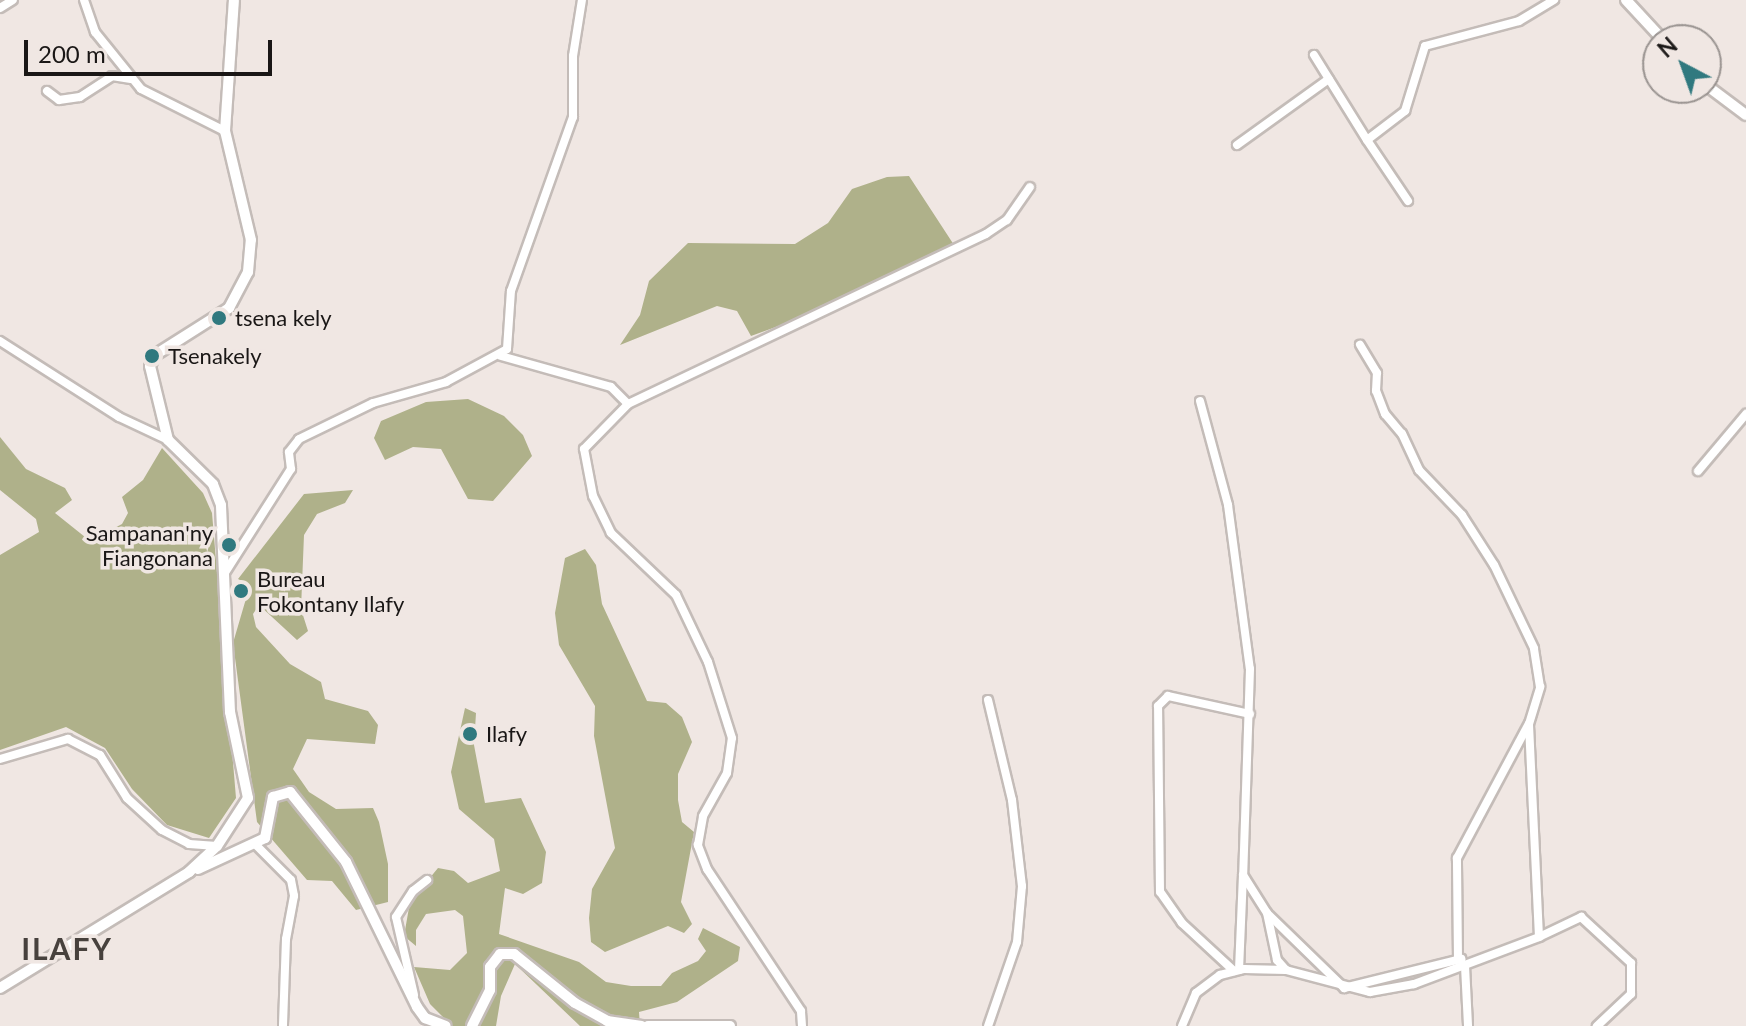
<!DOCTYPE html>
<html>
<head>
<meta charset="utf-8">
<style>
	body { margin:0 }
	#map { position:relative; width:1746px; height:1026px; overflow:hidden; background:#f0e7e3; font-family:Lato,sans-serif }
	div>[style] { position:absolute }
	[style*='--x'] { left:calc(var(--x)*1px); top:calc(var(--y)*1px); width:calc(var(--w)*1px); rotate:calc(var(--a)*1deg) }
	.forest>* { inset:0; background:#afb18a }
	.roads { filter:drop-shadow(2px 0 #c4bcb8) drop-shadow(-2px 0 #c4bcb8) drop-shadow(0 2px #c4bcb8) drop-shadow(0 -2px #c4bcb8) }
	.minor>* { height:8px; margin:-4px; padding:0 4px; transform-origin:4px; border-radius:4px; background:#fff }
	.tertiary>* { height:10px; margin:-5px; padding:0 5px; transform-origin:5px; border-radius:5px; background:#fff }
	.dots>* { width:22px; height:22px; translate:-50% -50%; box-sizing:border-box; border:4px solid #f0e7e3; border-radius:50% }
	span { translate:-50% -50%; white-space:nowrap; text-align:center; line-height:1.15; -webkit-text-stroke:7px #f0e7e3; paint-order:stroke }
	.poi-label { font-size:22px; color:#1a1716 }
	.left { translate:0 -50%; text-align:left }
	.right { translate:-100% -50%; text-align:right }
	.district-label { font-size:30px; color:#47413d; font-weight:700; letter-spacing:2px }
	.north { position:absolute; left:1642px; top:24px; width:80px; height:80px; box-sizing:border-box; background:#f0e7e3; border:2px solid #9a9491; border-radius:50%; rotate:319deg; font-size:22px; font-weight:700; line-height:32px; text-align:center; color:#1a1716 }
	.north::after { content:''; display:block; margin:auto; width:28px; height:36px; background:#30797f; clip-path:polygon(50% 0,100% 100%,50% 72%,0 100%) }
	.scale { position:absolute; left:24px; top:40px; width:248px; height:36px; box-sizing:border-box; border:4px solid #1a1716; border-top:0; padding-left:10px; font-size:24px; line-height:28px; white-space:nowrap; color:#1a1716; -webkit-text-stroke:6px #f0e7e3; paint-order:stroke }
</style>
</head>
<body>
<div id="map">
	<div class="forest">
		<div style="clip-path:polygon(909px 176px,954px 245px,938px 256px,817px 312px,751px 336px,737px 311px,717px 306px,620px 345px,640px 315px,649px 281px,688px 243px,795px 244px,828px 223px,852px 189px,887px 177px)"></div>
		<div style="clip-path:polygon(468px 399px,504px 416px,523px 435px,532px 456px,493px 501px,468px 499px,441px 449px,413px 447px,385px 460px,374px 438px,381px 421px,426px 402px)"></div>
		<div style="clip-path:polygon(0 437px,26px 469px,65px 488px,72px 500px,55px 513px,90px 541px,122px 524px,128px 513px,122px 497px,143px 480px,162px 448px,203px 493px,212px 513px,236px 798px,209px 838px,167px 825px,132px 789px,105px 748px,66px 727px,0 750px,0 555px,39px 532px,36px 519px,0 490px)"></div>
		<div style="clip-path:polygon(353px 490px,345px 503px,317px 514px,304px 535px,301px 609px,308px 631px,297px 640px,259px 605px,253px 614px,256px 627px,290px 664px,321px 682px,325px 699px,368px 711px,378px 725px,375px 744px,307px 739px,293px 769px,309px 792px,336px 809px,373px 808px,379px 822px,388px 864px,388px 902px,356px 910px,332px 881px,307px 880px,257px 822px,233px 643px,250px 585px,238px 579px,304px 494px)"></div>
		<div style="clip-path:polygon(585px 549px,596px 565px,602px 604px,647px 701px,666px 703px,682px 717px,692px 742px,678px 774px,678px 800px,682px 822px,694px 832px,681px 902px,692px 924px,684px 933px,668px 926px,605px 952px,591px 942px,589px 918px,592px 889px,615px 848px,594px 736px,595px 706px,559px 645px,555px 613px,565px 558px)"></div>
		<div style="clip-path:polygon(465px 708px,476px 713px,474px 745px,485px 803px,521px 798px,546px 852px,542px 883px,523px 894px,505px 888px,499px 934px,579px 962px,606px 982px,631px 986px,661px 986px,672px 973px,698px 961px,706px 951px,698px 939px,703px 928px,740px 947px,738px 961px,677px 1002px,639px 1012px,640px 1026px,580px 1026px,515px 964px,501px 996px,496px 1026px,452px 1026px,430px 1004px,414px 967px,450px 970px,467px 953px,463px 916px,455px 910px,426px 914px,416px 930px,416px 946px,404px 936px,410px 902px,438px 868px,454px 871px,468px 883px,500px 871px,494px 839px,459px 809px,451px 772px)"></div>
	</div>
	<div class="roads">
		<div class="minor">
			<div style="--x:84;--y:0;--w:34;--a:71"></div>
			<div style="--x:95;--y:32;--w:73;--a:51.1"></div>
			<div style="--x:141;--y:89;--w:94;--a:26.6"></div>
			<div style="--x:0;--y:8;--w:15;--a:-32"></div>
			<div style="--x:1314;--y:55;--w:100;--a:58.1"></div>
			<div style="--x:47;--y:91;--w:15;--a:37"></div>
			<div style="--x:59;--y:100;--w:21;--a:-8"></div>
			<div style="--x:80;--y:97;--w:38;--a:-33"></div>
			<div style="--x:112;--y:76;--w:19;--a:9"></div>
			<div style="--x:1237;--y:145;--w:113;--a:-35.7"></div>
			<div style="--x:1408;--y:201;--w:73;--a:-123.9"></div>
			<div style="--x:1367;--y:140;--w:48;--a:-37.3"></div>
			<div style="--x:1405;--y:111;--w:68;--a:-72.9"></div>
			<div style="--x:1425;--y:46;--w:97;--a:-14.9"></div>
			<div style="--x:1519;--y:21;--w:41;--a:-31"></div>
			<div style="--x:0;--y:341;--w:141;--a:32.6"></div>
			<div style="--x:119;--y:417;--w:54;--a:25.1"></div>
			<div style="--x:501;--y:356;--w:114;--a:15.7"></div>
			<div style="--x:611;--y:387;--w:24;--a:45"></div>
			<div style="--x:1200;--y:401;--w:108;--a:74.9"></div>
			<div style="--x:1228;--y:505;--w:165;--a:82.4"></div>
			<div style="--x:1250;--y:669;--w:206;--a:91.9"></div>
			<div style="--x:1243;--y:875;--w:45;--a:57.7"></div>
			<div style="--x:1267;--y:913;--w:48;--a:78"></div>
			<div style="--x:1277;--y:960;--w:13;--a:48"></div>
			<div style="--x:1698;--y:471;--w:75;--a:-49.9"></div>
			<div style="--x:226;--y:571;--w:121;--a:-57.5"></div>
			<div style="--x:291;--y:469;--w:17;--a:-97"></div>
			<div style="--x:289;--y:452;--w:16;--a:-52"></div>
			<div style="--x:299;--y:439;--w:82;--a:-25.9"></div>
			<div style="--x:373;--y:403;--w:76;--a:-16"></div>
			<div style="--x:446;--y:382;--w:69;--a:-28.4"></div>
			<div style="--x:507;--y:349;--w:58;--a:-86.1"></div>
			<div style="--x:511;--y:291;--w:185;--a:-70.4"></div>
			<div style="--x:573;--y:117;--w:61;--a:-90"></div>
			<div style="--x:573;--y:56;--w:57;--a:-80.9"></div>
			<div style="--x:988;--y:700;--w:103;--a:76.5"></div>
			<div style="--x:1012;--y:800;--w:87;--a:83.4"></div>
			<div style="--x:1022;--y:886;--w:56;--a:95.1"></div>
			<div style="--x:1017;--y:942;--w:89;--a:109"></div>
			<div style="--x:0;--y:759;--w:71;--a:-16.4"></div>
			<div style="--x:68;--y:739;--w:36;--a:27"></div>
			<div style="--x:100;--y:755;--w:51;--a:57.9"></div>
			<div style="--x:127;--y:798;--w:47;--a:42.4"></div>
			<div style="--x:162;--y:830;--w:30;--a:27"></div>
			<div style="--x:189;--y:844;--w:28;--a:4"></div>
			<div style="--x:256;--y:845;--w:49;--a:45"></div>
			<div style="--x:291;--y:880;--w:16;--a:79"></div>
			<div style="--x:294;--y:896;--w:44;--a:100.5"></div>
			<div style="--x:286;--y:939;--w:87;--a:92"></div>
			<div style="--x:1269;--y:915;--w:105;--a:44.2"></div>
			<div style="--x:1344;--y:988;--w:121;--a:-13.9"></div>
			<div style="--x:1539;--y:937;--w:47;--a:-25.5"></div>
			<div style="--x:1581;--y:917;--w:68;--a:42.6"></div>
			<div style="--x:1631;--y:963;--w:31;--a:90"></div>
			<div style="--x:1631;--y:994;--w:47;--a:136.7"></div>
			<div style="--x:1458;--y:959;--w:101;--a:-90.6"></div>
			<div style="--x:1457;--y:858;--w:151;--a:-61.9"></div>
			<div style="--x:1465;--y:966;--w:60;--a:87.1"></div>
			<div style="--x:1239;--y:970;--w:95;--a:-87.6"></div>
			<div style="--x:1234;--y:971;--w:71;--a:-137.3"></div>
			<div style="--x:1182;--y:923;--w:38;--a:-125"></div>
			<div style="--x:1160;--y:892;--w:186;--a:-90.6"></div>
			<div style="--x:1158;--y:706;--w:14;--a:-45"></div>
			<div style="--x:1168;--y:696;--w:84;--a:12.4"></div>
			<div style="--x:414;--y:995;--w:80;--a:-103"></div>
			<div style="--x:396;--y:917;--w:31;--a:-57"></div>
			<div style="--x:413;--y:891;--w:18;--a:-38"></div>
			<div style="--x:802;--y:1026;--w:15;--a:-94"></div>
			<div style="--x:801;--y:1011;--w:170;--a:-123.5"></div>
			<div style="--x:707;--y:869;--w:26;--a:-111"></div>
			<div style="--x:698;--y:845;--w:29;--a:-80"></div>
			<div style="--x:703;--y:816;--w:49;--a:-60.8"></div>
			<div style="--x:727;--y:773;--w:35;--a:-82"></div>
			<div style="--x:732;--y:738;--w:80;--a:-107.5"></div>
			<div style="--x:708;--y:662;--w:74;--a:-115.5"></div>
			<div style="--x:676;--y:595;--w:90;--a:-136.4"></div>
			<div style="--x:611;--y:533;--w:41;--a:-115.9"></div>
			<div style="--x:593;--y:496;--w:48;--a:-100.8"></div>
			<div style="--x:584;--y:449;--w:63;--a:-45.6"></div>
			<div style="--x:628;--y:404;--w:396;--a:-25.4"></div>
			<div style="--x:986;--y:234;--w:25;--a:-34"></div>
			<div style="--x:1007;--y:220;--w:40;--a:-55.1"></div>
			<div style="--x:1182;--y:1026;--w:36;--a:-67"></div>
			<div style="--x:1196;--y:993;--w:30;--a:-37"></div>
			<div style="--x:1220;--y:975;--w:25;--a:-14"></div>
			<div style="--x:1244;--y:969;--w:42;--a:1.4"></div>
			<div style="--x:1286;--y:970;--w:87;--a:14.7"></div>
			<div style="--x:1370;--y:992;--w:45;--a:-10.3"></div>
			<div style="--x:1414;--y:984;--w:134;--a:-20.6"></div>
			<div style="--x:1539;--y:937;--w:213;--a:-92.7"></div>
			<div style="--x:1529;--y:724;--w:39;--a:-73"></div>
			<div style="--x:1540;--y:687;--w:39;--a:-99"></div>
			<div style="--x:1534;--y:648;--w:92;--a:-115.7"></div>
			<div style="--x:1494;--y:565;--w:59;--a:-122.6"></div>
			<div style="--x:1462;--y:515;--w:62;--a:-133.7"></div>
			<div style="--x:1419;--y:470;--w:40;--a:-115"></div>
			<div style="--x:1402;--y:434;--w:26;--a:-130"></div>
			<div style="--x:1385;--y:414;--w:25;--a:-111"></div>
			<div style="--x:1376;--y:391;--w:18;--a:-87"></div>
			<div style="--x:1377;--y:373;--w:33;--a:-121"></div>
		</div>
		<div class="tertiary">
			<div style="--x:1626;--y:0;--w:54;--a:47.2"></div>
			<div style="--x:1706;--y:85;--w:50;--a:36.9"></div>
			<div style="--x:198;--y:869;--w:74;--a:-24.8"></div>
			<div style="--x:265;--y:838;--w:42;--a:-79"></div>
			<div style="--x:273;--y:797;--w:18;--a:-16"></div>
			<div style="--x:290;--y:792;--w:90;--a:51.3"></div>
			<div style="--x:346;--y:862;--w:161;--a:63.9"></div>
			<div style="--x:417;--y:1007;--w:14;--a:54"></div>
			<div style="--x:425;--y:1018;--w:22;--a:21"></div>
			<div style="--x:0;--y:988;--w:222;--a:-31.5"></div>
			<div style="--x:189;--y:872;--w:38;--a:-43"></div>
			<div style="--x:217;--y:846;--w:57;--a:-57.1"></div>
			<div style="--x:248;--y:798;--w:88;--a:-101.8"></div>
			<div style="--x:230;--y:712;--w:207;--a:-92.5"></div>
			<div style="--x:221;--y:505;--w:22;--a:-111"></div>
			<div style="--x:213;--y:484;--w:63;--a:-135.6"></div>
			<div style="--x:168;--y:440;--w:76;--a:-103.7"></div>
			<div style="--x:150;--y:366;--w:12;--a:-66"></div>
			<div style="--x:155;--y:355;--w:88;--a:-32.4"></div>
			<div style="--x:229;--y:308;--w:41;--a:-62.2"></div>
			<div style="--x:248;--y:272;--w:32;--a:-85"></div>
			<div style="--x:251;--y:240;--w:112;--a:-103.4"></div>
			<div style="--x:225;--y:131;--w:131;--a:-86.1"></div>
			<div style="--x:472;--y:1026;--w:40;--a:-63.4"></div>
			<div style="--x:490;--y:990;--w:23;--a:-90"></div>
			<div style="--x:490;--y:967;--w:16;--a:-52"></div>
			<div style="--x:500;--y:954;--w:14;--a:0"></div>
			<div style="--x:514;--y:954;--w:78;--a:38.8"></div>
			<div style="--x:575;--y:1003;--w:37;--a:29"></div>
			<div style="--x:607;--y:1021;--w:35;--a:8"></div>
			<div style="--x:648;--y:1026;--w:82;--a:0"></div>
		</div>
	</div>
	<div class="dots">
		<div style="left:219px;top:318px;background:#30797f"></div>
		<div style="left:152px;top:356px;background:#30797f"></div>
		<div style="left:229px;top:545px;background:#30797f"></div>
		<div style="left:241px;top:591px;background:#30797f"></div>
		<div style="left:470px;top:734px;background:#30797f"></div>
	</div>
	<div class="poi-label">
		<span class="left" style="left:235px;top:318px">tsena kely</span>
		<span class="left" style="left:168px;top:356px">Tsenakely</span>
		<span class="right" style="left:213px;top:545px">Sampanan'ny<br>Fiangonana</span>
		<span class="left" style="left:257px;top:591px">Bureau<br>Fokontany Ilafy</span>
		<span class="left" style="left:486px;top:734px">Ilafy</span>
	</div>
	<div class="district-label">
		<span style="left:67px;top:948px">ILAFY</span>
	</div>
	<div class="north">N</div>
	<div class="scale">200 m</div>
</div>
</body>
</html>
